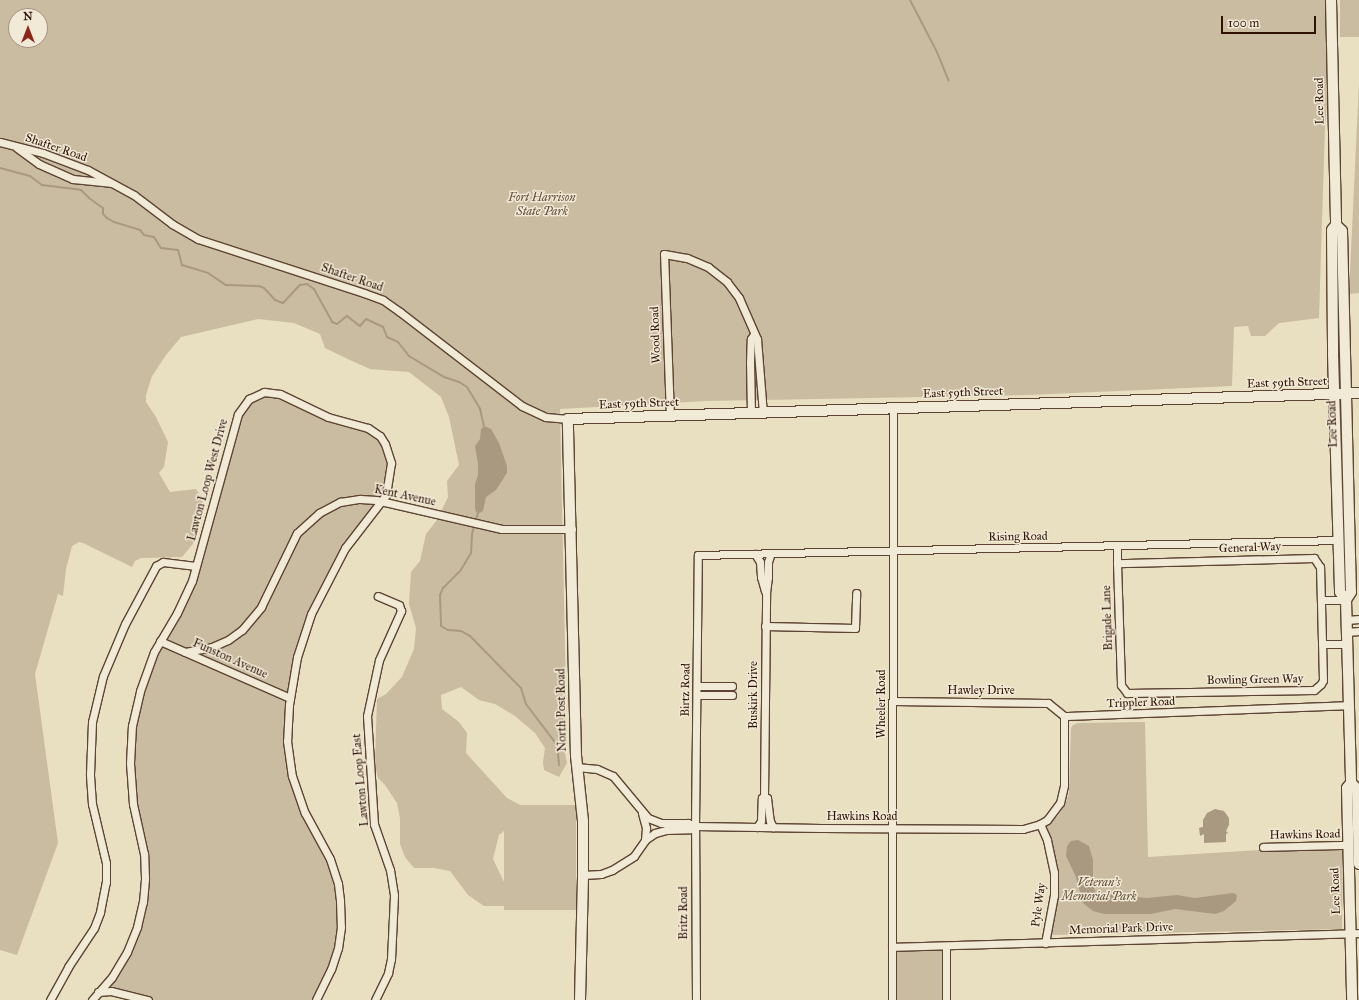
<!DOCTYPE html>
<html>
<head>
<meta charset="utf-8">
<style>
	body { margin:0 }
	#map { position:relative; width:1359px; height:1000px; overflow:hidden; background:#e9dfc1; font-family:"IM FELL Great Primer",serif }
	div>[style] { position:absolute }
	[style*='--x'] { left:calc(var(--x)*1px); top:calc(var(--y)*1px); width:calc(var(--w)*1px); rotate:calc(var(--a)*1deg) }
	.green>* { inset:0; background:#c9bca1; transform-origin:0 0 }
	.water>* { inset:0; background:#a99980 }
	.stream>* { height:2px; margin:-1px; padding:0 1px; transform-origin:1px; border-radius:1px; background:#a99980 }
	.roads { filter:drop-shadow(1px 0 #5d4432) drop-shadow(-1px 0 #5d4432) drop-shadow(0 1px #5d4432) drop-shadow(0 -1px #5d4432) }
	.street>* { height:7px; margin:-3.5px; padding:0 3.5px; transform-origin:3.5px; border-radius:3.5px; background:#f1ead7 }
	.secondary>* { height:10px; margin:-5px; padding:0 5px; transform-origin:5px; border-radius:5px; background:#f1ead7 }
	span { translate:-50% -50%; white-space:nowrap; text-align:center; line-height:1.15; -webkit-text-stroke:3px #f1ead7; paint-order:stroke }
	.street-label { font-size:12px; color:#2e1102 }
	.park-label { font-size:12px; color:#644d3a; font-style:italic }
	.north { position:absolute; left:8px; top:8px; width:40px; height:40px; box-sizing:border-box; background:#f1ead7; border:1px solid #a39382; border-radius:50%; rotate:0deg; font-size:11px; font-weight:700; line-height:16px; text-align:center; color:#2e1102 }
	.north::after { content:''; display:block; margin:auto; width:14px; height:18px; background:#8f2418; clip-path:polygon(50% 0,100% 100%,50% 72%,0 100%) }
	.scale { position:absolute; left:1221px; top:16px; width:95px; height:18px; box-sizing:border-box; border:2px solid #2e1102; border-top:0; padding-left:5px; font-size:12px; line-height:14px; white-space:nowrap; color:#2e1102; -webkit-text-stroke:3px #f1ead7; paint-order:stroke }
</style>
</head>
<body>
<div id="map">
	<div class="green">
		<div style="clip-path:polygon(evenodd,0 0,1326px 0,1329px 82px,1325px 126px,1319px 318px,1279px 323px,1265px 336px,1251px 336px,1248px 326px,1234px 327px,1232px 386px,1028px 395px,706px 401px,560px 409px,567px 747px,563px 743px,567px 763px,559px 777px,544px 770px,543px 762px,545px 748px,535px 733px,515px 716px,495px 704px,479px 700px,461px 687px,441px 695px,442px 709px,459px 722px,467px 733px,466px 753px,507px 798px,520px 805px,576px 805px,576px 910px,504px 910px,504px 906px,484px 906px,468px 895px,450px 871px,434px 868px,414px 868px,405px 857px,400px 844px,400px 818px,397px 803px,385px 785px,378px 778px,375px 764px,377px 699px,386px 694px,402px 677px,414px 649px,416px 628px,409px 604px,411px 572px,420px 561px,426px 534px,437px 520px,448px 497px,447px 481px,459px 465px,449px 417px,441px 397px,409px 372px,370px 369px,352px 361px,325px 348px,320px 334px,294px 323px,258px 319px,181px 337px,166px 355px,152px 376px,146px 395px,146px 402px,156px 417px,168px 442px,164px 467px,159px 473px,170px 492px,196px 489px,203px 499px,199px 523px,193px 544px,182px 557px,141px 558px,135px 561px,132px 567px,83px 543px,79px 542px,72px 546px,66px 569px,63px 596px,58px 594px,35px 674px,58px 843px,17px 955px,0 950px,0 0,16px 16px,40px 16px,40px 40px,16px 40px,16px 16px,0 0,504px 831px,504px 882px,493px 859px,499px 835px,504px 831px)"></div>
		<div style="left:1340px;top:0;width:19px;height:37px"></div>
		<div style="clip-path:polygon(1359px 82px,1359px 293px,1349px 294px)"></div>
		<div style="clip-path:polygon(273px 392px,309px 408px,368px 428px,389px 451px,387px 490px,362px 524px,308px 622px,288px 718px,292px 776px,335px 873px,339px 939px,316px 1000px,148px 1000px,106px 991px,112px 977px,127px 952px,144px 890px,130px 746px,145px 674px,185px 597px,245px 402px)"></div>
		<div style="clip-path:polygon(1145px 722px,1148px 857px,1343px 845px,1342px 929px,1051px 935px,1054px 907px,1049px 840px,1045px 826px,1058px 816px,1065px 805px,1069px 793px,1071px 728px,1073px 725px,1078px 723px)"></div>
		<div style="left:946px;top:946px;width:54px;height:54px;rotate:90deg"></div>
	</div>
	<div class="water">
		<div style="clip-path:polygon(484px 426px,491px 429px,499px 443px,507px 466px,507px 473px,496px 490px,486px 497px,483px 511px,479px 513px,476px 512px,475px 508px,475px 484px,478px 475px,478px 464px,475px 446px,480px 439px,481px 429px)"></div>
		<div style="clip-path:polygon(1215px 809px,1224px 811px,1229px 818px,1229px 825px,1226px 831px,1228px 833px,1226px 834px,1226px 842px,1204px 843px,1204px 834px,1200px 836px,1199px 828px,1203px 827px,1203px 820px,1207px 813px)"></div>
		<div style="clip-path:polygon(1078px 840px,1089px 846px,1093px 860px,1093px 886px,1096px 893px,1147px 898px,1177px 895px,1195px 898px,1233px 893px,1237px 895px,1236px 901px,1224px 911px,1215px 914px,1175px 909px,1151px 914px,1104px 914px,1093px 911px,1083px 903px,1076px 877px,1066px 856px,1067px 846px,1071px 841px)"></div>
	</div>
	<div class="stream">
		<div style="--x:910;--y:0;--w:59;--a:62.6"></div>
		<div style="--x:937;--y:52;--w:31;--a:68"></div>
		<div style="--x:0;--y:168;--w:31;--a:15"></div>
		<div style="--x:30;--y:176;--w:15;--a:37"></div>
		<div style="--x:42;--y:185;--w:39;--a:7"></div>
		<div style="--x:81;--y:190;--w:11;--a:45"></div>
		<div style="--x:89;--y:198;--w:17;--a:36"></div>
		<div style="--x:103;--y:208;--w:6;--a:90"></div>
		<div style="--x:103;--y:214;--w:6;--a:45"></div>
		<div style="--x:107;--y:218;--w:8;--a:30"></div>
		<div style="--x:114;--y:222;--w:27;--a:17"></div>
		<div style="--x:140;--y:230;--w:6;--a:51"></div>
		<div style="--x:144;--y:235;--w:10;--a:11"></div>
		<div style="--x:154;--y:237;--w:13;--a:58"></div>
		<div style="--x:161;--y:248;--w:17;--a:7"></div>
		<div style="--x:178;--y:250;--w:16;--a:75"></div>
		<div style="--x:182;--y:265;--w:27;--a:17"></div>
		<div style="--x:208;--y:273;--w:22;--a:34"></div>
		<div style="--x:226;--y:285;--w:33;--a:2"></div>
		<div style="--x:259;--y:286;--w:5;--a:22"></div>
		<div style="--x:264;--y:288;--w:16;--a:47"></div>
		<div style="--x:275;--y:300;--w:9;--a:21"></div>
		<div style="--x:283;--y:303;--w:25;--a:-47"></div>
		<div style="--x:300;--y:285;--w:7;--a:-8"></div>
		<div style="--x:307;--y:284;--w:9;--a:36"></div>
		<div style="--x:314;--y:289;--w:38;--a:61"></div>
		<div style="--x:332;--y:322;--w:5;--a:22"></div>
		<div style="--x:337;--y:324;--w:13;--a:-39"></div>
		<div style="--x:347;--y:316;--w:16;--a:38"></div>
		<div style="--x:360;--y:326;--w:9;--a:-49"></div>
		<div style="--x:366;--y:319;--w:19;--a:25"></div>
		<div style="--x:383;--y:327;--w:11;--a:68"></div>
		<div style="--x:387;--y:337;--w:12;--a:24"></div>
		<div style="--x:398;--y:342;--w:18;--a:52"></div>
		<div style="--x:409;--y:356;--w:41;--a:31"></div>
		<div style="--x:444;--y:377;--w:16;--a:18"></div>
		<div style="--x:459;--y:382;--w:9;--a:32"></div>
		<div style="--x:467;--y:387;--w:26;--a:59"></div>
		<div style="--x:480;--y:409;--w:17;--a:77"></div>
		<div style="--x:478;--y:513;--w:22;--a:106"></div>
		<div style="--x:472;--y:534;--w:19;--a:93"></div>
		<div style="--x:471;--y:553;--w:21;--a:121"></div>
		<div style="--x:460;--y:571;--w:24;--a:135"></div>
		<div style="--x:443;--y:588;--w:8;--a:113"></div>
		<div style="--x:440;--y:595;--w:31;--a:88"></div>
		<div style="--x:441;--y:626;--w:8;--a:30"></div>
		<div style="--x:448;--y:630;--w:13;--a:4"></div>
		<div style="--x:461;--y:631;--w:10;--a:29"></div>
		<div style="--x:470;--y:636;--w:73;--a:45.6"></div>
		<div style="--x:521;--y:688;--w:17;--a:73"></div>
		<div style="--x:526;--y:704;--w:51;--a:52.9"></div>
		<div style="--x:557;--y:745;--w:20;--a:84"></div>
	</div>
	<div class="roads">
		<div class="street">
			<div style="--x:0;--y:142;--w:44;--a:14.3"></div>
			<div style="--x:43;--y:153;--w:48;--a:20.7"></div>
			<div style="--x:88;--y:170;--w:52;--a:28.5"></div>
			<div style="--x:134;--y:195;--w:48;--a:37.3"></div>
			<div style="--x:172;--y:224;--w:30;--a:30"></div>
			<div style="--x:198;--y:239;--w:175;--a:18"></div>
			<div style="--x:364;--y:293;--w:20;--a:20"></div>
			<div style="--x:383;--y:300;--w:21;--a:35"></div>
			<div style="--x:400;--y:312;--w:154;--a:37.6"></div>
			<div style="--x:522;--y:406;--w:26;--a:25"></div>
			<div style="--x:546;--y:417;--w:22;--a:5"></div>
			<div style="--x:17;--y:148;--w:27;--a:36"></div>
			<div style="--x:39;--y:164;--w:37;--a:24"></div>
			<div style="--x:73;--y:179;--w:37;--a:6"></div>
			<div style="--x:751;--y:413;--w:51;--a:-91.1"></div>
			<div style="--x:750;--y:362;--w:23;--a:-88"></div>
			<div style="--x:751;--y:339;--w:6;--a:-59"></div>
			<div style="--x:670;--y:416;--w:162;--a:-92.1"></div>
			<div style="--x:664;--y:254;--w:23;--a:10"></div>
			<div style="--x:687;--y:258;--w:23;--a:23"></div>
			<div style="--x:708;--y:267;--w:24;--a:38"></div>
			<div style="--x:727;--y:282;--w:20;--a:53"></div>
			<div style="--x:739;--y:298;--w:45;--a:66.3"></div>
			<div style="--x:757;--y:339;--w:74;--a:85.4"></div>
			<div style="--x:1117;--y:545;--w:18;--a:90"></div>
			<div style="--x:1117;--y:563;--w:122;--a:88.1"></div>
			<div style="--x:1121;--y:685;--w:10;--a:53"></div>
			<div style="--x:1127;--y:693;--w:187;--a:-0.9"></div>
			<div style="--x:1314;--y:690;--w:9;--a:-41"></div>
			<div style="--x:1321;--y:684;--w:4;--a:-63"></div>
			<div style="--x:1323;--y:680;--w:113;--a:-91.5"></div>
			<div style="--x:1320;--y:567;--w:11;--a:-124"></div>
			<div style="--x:1314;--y:558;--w:197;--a:178.5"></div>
			<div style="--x:755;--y:554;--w:9;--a:58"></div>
			<div style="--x:760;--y:562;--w:15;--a:86"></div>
			<div style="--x:761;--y:577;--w:15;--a:74"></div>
			<div style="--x:1321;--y:600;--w:25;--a:0"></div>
			<div style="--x:1347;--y:620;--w:12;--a:-5"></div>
			<div style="--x:765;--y:626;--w:90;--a:1.3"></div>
			<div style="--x:855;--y:628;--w:35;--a:-88"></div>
			<div style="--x:1347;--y:632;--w:12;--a:-5"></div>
			<div style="--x:160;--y:641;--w:142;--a:23.7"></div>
			<div style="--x:1322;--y:644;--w:25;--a:0"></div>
			<div style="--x:185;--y:652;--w:27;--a:-10"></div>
			<div style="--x:212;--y:647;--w:17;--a:-24"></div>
			<div style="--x:228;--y:640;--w:17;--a:-36"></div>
			<div style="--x:242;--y:630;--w:30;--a:-50"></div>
			<div style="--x:261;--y:607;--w:82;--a:-64.1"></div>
			<div style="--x:297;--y:533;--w:30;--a:-42"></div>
			<div style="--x:319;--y:513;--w:24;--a:-28"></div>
			<div style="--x:340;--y:502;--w:20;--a:-9"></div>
			<div style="--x:360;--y:499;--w:16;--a:4"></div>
			<div style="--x:376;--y:500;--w:129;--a:13"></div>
			<div style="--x:502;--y:529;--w:70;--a:0"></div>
			<div style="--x:697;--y:686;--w:35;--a:0"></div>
			<div style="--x:697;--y:695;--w:35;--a:0"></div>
			<div style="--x:893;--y:701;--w:155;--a:0.7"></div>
			<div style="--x:1048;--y:703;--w:21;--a:39"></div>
			<div style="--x:577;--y:767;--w:20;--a:6"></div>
			<div style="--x:597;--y:769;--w:17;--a:24"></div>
			<div style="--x:613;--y:776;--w:55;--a:50.2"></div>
			<div style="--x:648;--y:818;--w:14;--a:21"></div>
			<div style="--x:661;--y:823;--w:27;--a:0"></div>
			<div style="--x:688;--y:823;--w:8;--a:23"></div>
			<div style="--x:695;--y:826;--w:126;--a:0.9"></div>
			<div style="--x:821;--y:828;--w:202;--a:0.3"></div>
			<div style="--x:1023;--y:829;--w:18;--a:-16"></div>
			<div style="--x:1040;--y:824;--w:8;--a:-30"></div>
			<div style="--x:1047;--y:820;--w:21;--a:-53"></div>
			<div style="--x:1060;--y:803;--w:18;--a:-77"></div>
			<div style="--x:1064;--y:785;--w:69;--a:-90"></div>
			<div style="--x:1064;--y:716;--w:285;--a:-2.2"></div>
			<div style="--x:764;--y:797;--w:204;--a:-89.4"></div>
			<div style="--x:766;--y:593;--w:16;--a:-83"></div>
			<div style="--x:768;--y:577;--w:15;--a:-90"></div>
			<div style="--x:768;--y:562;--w:9;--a:-72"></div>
			<div style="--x:642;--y:813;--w:16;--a:75"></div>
			<div style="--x:646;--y:828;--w:12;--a:95"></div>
			<div style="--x:1040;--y:824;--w:17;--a:66"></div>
			<div style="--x:1047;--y:840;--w:33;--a:78"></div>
			<div style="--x:1054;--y:872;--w:23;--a:90"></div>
			<div style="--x:1054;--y:895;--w:49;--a:100.6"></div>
			<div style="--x:757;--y:827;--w:7;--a:-56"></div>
			<div style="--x:761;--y:821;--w:23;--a:-88"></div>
			<div style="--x:762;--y:798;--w:3;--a:-18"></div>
			<div style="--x:765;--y:797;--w:2;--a:27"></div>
			<div style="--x:767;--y:798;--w:23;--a:83"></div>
			<div style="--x:770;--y:821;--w:7;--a:63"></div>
			<div style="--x:1263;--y:847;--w:84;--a:-1.4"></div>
			<div style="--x:583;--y:875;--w:18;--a:-3"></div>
			<div style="--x:601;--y:874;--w:12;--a:-20"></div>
			<div style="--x:612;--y:870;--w:26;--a:-32"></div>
			<div style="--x:634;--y:856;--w:19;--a:-55"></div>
			<div style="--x:645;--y:840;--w:12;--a:-35"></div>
			<div style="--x:655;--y:833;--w:11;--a:-15"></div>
			<div style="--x:666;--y:830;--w:24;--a:-2"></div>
			<div style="--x:690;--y:829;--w:6;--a:-31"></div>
			<div style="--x:946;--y:946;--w:54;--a:90"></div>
			<div style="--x:892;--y:947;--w:467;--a:-1.7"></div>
			<div style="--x:98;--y:992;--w:13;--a:-4"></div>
			<div style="--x:111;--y:991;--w:38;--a:14"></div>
			<div style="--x:50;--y:1000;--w:38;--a:-61"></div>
			<div style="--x:68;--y:967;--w:47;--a:-56.3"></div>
			<div style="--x:94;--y:928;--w:17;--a:-69"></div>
			<div style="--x:100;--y:912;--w:31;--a:-79"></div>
			<div style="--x:106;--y:882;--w:19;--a:-90"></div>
			<div style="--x:106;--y:863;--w:61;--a:-103.3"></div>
			<div style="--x:92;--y:804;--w:30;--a:-94"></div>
			<div style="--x:90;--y:774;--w:52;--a:-87.8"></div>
			<div style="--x:92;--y:722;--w:47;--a:-76.6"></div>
			<div style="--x:103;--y:676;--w:56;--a:-67.1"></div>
			<div style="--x:125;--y:624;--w:66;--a:-61.9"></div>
			<div style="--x:156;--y:566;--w:8;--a:-30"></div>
			<div style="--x:163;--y:562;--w:33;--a:7"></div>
			<div style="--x:92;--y:1000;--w:30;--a:-49"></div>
			<div style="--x:112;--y:977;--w:29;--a:-59"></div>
			<div style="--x:127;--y:952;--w:27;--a:-68"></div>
			<div style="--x:137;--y:927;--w:26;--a:-77"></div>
			<div style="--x:143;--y:902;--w:24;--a:-85"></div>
			<div style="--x:145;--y:878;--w:24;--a:-92"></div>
			<div style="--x:144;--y:854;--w:51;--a:-102.4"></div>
			<div style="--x:133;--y:804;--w:41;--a:-94.2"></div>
			<div style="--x:130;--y:763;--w:37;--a:-87"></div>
			<div style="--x:132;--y:726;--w:36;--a:-77"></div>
			<div style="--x:140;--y:691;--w:41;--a:-70.3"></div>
			<div style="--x:154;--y:652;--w:45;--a:-59.5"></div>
			<div style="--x:177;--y:613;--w:35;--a:-65"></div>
			<div style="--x:192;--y:581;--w:173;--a:-74.6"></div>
			<div style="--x:238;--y:414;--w:19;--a:-54"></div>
			<div style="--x:249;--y:399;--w:17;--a:-25"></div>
			<div style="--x:264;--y:392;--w:16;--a:7"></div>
			<div style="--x:280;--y:394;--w:53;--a:25.6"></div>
			<div style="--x:328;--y:417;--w:41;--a:15.4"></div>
			<div style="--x:368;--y:428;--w:14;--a:34"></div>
			<div style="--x:380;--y:436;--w:9;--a:58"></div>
			<div style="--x:385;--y:444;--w:20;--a:72"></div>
			<div style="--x:391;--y:463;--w:32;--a:99"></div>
			<div style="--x:386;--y:495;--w:67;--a:127.7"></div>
			<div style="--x:345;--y:548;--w:74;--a:117.3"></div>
			<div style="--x:311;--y:614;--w:45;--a:108"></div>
			<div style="--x:297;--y:657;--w:49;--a:99.5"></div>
			<div style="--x:289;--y:705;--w:36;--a:93"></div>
			<div style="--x:287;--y:741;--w:35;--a:82"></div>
			<div style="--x:292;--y:776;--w:39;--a:71"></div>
			<div style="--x:305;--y:813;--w:52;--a:61.5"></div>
			<div style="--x:330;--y:859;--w:26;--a:72"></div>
			<div style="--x:338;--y:884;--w:17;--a:83"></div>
			<div style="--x:340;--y:901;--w:26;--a:88"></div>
			<div style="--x:341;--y:927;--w:21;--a:98"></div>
			<div style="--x:338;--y:948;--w:22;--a:108"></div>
			<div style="--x:331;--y:969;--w:34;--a:116"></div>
			<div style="--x:375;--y:1000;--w:30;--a:-64"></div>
			<div style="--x:388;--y:973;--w:14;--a:-78"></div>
			<div style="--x:391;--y:959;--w:64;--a:-87.3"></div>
			<div style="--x:394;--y:895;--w:25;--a:-99"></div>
			<div style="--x:390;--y:870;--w:49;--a:-109.2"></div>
			<div style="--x:374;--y:824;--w:108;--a:-93.7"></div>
			<div style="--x:367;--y:716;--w:57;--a:-77.9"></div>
			<div style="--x:379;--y:660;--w:54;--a:-65.8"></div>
			<div style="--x:401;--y:611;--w:6;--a:-108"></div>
			<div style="--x:399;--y:605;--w:23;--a:-157"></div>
			<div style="--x:696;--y:1000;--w:174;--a:-90.3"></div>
			<div style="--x:695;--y:826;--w:271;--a:-89.4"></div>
			<div style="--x:698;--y:555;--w:641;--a:-1.34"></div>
			<div style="--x:892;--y:1000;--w:591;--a:-89.9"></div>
		</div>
		<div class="secondary">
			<div style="--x:1331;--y:0;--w:225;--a:88.7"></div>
			<div style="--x:1336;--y:225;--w:8;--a:45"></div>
			<div style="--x:1342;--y:231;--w:286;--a:88.6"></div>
			<div style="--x:1349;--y:517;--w:75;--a:88.5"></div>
			<div style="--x:1351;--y:592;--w:9;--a:122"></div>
			<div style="--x:1336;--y:225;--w:6;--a:129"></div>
			<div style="--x:1332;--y:230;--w:124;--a:89.5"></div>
			<div style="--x:1333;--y:354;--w:238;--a:88.3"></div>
			<div style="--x:1340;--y:592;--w:10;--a:53"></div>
			<div style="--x:1346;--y:600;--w:183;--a:88.4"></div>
			<div style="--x:1351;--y:783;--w:8;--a:45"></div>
			<div style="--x:1357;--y:789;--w:75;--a:88.5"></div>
			<div style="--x:1351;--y:783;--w:6;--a:129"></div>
			<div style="--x:1347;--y:788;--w:212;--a:88.6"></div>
			<div style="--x:580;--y:1000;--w:125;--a:-88.6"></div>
			<div style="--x:583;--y:875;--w:54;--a:-90"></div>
			<div style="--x:583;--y:821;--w:65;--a:-96.1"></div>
			<div style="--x:576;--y:756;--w:337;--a:-91.4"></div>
			<div style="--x:568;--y:419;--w:791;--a:-1.88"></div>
		</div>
	</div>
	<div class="street-label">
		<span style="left:1320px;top:101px;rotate:-91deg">Lee Road</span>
		<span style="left:56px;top:148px;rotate:19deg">Shafter Road</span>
		<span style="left:352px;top:278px;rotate:19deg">Shafter Road</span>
		<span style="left:656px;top:335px;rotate:-92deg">Wood Road</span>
		<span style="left:1287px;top:383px;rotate:-2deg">East 59th Street</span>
		<span style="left:963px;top:393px;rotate:-2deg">East 59th Street</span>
		<span style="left:639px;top:404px;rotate:-2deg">East 59th Street</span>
		<span style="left:1333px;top:424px;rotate:-92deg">Lee Road</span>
		<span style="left:208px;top:480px;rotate:-75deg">Lawton Loop West Drive</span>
		<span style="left:405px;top:496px;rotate:12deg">Kent Avenue</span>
		<span style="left:1018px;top:537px;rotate:-1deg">Rising Road</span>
		<span style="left:1250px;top:548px;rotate:-2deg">General Way</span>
		<span style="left:1108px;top:618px;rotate:-92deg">Brigade Lane</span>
		<span style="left:230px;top:659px;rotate:24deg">Funston Avenue</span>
		<span style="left:1255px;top:680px;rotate:-1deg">Bowling Green Way</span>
		<span style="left:686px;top:690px;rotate:-89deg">Birtz Road</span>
		<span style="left:981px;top:691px">Hawley Drive</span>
		<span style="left:754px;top:695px;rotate:-90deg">Buskirk Drive</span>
		<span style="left:1141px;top:703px;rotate:-2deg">Trippler Road</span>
		<span style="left:882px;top:704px;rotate:-90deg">Wheeler Road</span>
		<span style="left:562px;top:710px;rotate:-91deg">North Post Road</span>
		<span style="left:361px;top:780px;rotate:-95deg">Lawton Loop East</span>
		<span style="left:862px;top:817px">Hawkins Road</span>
		<span style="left:1305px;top:835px;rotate:-1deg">Hawkins Road</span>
		<span style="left:1336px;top:891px;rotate:-92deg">Lee Road</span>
		<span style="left:1039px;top:905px;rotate:-82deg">Pyle Way</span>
		<span style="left:684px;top:913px;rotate:-90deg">Britz Road</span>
		<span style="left:1121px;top:929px;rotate:-2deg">Memorial Park Drive</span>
	</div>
	<div class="park-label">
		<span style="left:542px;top:205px">Fort Harrison<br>State Park</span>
		<span style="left:1099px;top:890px">Veteran's<br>Memorial Park</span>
	</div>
	<div class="north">N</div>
	<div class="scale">100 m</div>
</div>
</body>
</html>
